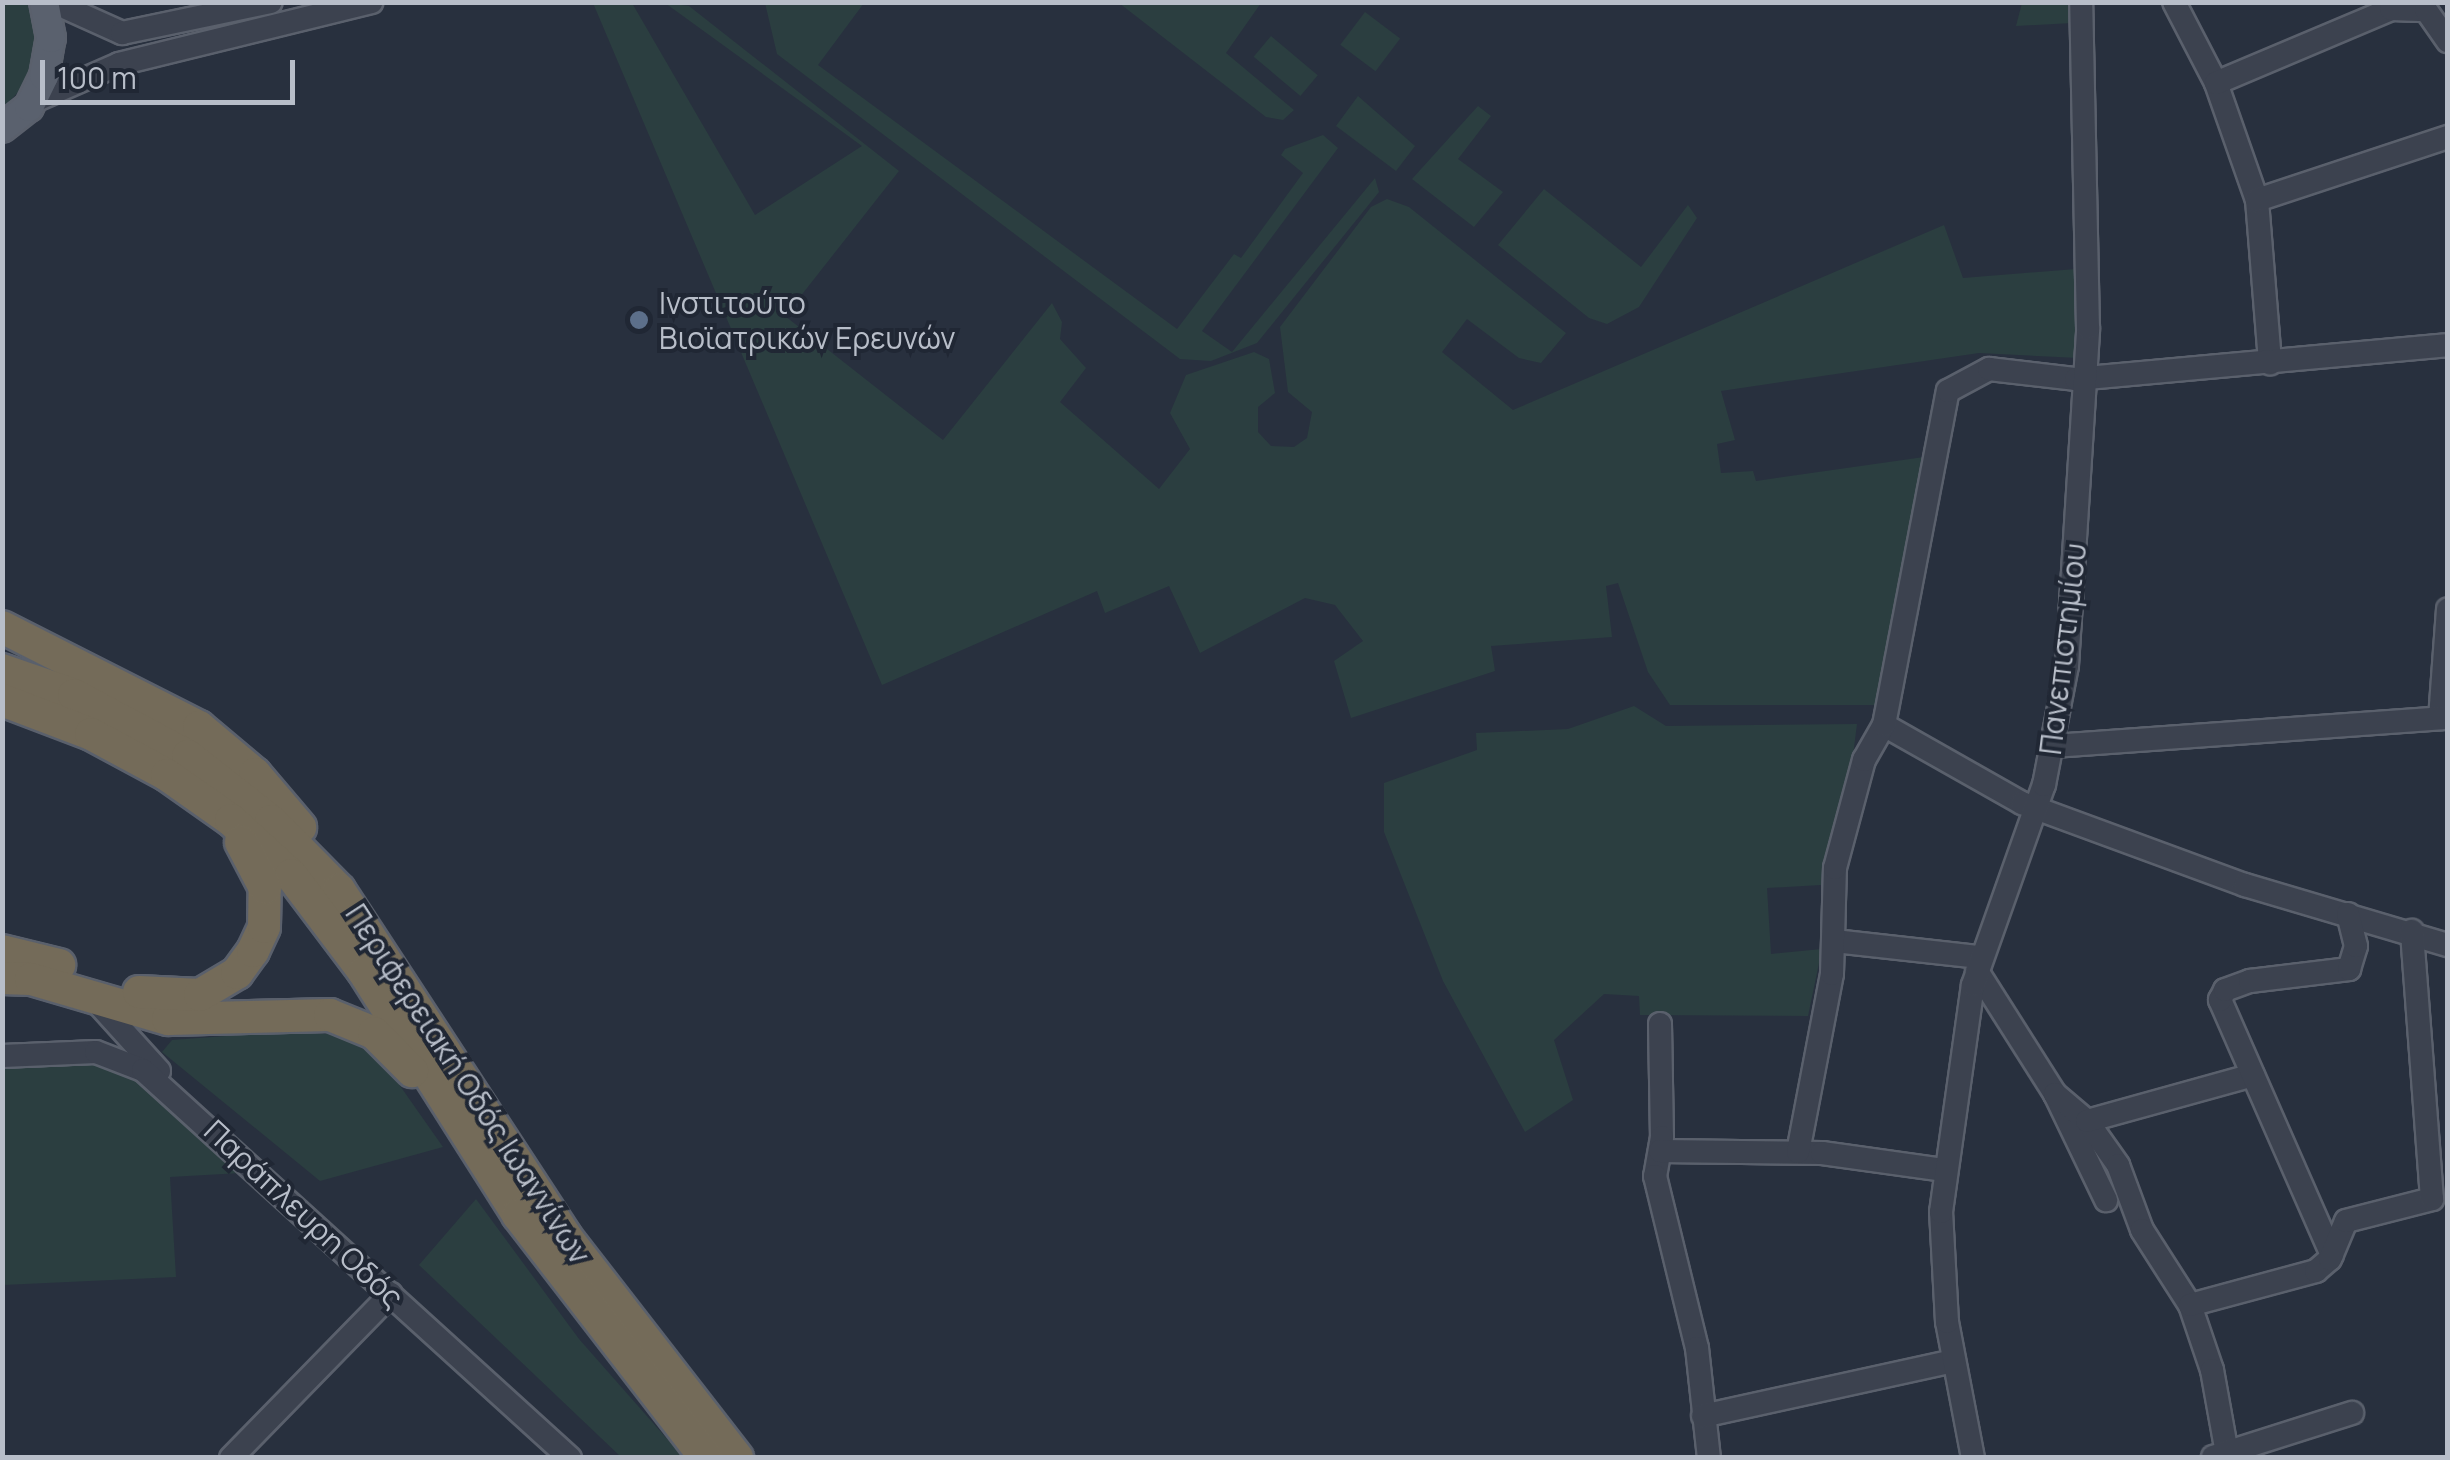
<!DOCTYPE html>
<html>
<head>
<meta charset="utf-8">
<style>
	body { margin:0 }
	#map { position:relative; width:2450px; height:1460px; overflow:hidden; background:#28303e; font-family:Manrope,sans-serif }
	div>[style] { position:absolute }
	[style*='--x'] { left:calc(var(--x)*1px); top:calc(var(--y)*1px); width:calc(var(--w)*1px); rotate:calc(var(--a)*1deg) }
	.green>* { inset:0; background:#2b3e40; transform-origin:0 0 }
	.roads { filter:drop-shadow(2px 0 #5a606c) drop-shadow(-2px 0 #5a606c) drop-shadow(0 2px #5a606c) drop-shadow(0 -2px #5a606c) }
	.minor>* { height:22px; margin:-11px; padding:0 11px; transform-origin:11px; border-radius:11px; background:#3c424f }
	.major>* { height:28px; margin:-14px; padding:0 14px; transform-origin:14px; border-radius:14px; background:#5a616e }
	.highway>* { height:32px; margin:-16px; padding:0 16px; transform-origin:16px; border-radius:16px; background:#746b59 }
	.dots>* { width:28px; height:28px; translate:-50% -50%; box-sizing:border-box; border:5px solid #202734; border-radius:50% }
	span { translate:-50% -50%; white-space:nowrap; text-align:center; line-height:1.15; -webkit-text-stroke:8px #202734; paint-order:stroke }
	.poi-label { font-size:30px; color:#b8bec9 }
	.left { translate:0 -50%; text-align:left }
	.street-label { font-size:30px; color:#b8bec9 }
	.frame { position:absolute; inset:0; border:5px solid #b8bec9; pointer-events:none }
	.scale { position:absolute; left:40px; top:60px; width:255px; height:45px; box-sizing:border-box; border:5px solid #b8bec9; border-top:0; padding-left:12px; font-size:30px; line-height:35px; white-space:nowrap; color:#b8bec9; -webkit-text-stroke:8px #202734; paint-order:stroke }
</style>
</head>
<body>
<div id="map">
	<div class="green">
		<div style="clip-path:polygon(3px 3px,33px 3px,37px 15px,37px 60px,23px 87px,3px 108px)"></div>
		<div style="clip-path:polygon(593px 3px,632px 3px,755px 215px,862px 146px,665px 3px,689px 6px,899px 171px,785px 316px,943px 440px,1052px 303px,1062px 322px,1060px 339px,1086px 368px,1060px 402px,1159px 489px,1190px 449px,1170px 413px,1186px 375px,1254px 352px,1269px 359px,1275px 393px,1258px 407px,1258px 432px,1271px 446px,1294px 447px,1307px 438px,1312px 412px,1288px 392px,1280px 327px,1371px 207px,1387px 199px,1409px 207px,1566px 333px,1541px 363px,1519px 358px,1467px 319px,1442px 352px,1513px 410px,1944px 225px,1963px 278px,2076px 269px,2078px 358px,1979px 353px,1721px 391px,1735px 440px,1717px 444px,1721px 473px,1753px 471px,1756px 481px,1924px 457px,1875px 705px,1670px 705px,1648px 672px,1618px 583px,1606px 586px,1612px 637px,1491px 646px,1495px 671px,1351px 718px,1334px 661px,1363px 641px,1335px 605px,1305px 598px,1200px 653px,1169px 586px,1105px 613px,1097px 591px,882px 685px)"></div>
		<div style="clip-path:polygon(765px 3px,864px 3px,818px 65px,1177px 329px,1234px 254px,1241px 258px,1303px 173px,1281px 155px,1285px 149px,1323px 135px,1338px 148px,1202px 331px,1232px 352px,1375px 178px,1379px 192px,1257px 343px,1211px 361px,1180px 359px,777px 54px)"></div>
		<div style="clip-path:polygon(1119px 3px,1261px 3px,1226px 53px,1294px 110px,1283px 120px,1266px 117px)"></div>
		<div style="clip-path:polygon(2022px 3px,2071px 3px,2072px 23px,2016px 26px)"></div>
		<div style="left:1365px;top:12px;width:44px;height:41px;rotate:37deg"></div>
		<div style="left:1271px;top:36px;width:61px;height:27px;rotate:40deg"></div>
		<div style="clip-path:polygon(1358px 96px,1415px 146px,1396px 171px,1336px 126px)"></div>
		<div style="clip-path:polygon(1478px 106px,1491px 116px,1458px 159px,1503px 192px,1474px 227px,1412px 179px)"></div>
		<div style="clip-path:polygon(1544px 189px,1641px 267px,1688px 205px,1697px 218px,1639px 307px,1607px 324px,1589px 318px,1498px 245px)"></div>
		<div style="clip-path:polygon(1634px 706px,1666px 726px,1857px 724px,1850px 779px,1821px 885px,1767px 888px,1771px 954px,1822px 949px,1808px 1016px,1640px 1015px,1639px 996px,1604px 994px,1554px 1040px,1573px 1100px,1525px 1132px,1443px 981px,1384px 832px,1384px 783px,1477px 750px,1476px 733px,1568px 729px)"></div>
		<div style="clip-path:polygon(279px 1032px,332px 1034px,366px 1050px,384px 1063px,443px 1147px,320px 1181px,162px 1052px,172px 1040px)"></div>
		<div style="clip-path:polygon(69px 1063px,97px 1064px,154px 1089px,241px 1173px,170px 1177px,176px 1277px,3px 1285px,2px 1069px)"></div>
		<div style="clip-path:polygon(476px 1199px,579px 1339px,683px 1457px,621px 1457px,419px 1265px)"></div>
	</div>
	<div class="roads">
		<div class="minor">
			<div style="--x:53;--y:2;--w:76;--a:24.2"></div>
			<div style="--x:122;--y:33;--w:152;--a:-11.8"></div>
			<div style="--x:2174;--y:2;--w:91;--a:62.6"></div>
			<div style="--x:2216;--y:83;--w:124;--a:70.7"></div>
			<div style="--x:2257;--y:200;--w:164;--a:85.4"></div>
			<div style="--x:2216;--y:83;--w:190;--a:-22.9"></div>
			<div style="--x:2391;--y:9;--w:35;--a:2"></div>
			<div style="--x:2426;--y:10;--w:38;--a:55"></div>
			<div style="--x:32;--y:102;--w:95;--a:-23.6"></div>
			<div style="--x:119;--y:64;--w:260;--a:-13.8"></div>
			<div style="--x:2257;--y:200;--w:201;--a:-18.3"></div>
			<div style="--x:2440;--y:718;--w:109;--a:-85.8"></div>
			<div style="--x:1884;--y:725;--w:159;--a:29.5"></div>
			<div style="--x:2022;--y:803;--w:238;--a:20.2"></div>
			<div style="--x:2245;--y:885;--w:212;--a:16.5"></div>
			<div style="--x:2054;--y:746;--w:395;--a:-4.1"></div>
			<div style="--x:1834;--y:941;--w:147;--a:6.3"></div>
			<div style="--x:1977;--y:971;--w:146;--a:57.6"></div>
			<div style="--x:2055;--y:1094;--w:118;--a:64.3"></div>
			<div style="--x:94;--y:999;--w:97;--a:47.9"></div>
			<div style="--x:1660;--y:1024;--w:113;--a:89"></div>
			<div style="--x:1662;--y:1137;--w:40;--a:100"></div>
			<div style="--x:1655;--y:1176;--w:177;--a:76.3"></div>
			<div style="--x:1697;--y:1348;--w:111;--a:83.8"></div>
			<div style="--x:2;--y:1056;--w:94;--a:-2.4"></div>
			<div style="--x:96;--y:1052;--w:50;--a:21"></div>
			<div style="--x:143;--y:1070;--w:577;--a:42.26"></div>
			<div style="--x:2055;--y:1094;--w:42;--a:40.2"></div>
			<div style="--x:2087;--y:1121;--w:54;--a:54.8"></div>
			<div style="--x:2118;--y:1165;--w:69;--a:69.7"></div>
			<div style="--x:2142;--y:1230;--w:89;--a:57.4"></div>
			<div style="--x:2190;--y:1305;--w:69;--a:71.3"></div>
			<div style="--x:2212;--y:1370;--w:84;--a:79.8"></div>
			<div style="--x:2087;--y:1121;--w:172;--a:-15.5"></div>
			<div style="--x:1660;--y:1151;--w:162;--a:0.7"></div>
			<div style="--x:1822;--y:1153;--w:124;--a:7.9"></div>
			<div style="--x:1798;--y:1152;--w:181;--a:-79.2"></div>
			<div style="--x:1832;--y:974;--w:106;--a:-88.4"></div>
			<div style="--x:1835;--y:868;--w:112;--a:-75"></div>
			<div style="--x:1864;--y:760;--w:40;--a:-60.3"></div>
			<div style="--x:1884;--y:725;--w:340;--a:-79.2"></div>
			<div style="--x:1948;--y:391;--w:47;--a:-28.2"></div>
			<div style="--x:1989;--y:369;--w:88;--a:6.6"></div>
			<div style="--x:2076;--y:379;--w:374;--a:-5.2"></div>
			<div style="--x:2332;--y:1255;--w:279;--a:-113.7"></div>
			<div style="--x:2220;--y:1000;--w:11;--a:-63"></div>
			<div style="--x:2225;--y:990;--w:27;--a:-20"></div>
			<div style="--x:2250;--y:981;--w:100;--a:-6.9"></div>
			<div style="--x:2349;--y:969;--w:24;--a:-73"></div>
			<div style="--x:2356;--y:946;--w:33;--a:-104"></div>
			<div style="--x:2190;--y:1305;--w:131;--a:-15.1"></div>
			<div style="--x:2316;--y:1271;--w:18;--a:-41"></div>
			<div style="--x:2330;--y:1259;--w:41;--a:-67.2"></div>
			<div style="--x:2346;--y:1221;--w:89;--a:-14.3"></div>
			<div style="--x:2432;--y:1199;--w:269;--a:-94.3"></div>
			<div style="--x:1703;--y:1416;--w:256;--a:-12.4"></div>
			<div style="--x:2213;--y:1457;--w:146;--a:-17.6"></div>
			<div style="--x:231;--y:1458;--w:229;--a:-45.7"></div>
			<div style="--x:1973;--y:1458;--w:138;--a:-100.8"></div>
			<div style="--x:1947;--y:1322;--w:110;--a:-93.1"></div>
			<div style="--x:1941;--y:1212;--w:229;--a:-82"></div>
			<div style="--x:1973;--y:985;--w:212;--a:-70.5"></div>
			<div style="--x:2044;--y:785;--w:121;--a:-79.1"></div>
			<div style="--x:2067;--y:666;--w:339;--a:-86.4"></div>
			<div style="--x:2088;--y:328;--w:326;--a:-91.2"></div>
		</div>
		<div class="major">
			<div style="--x:2;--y:128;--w:34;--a:-38"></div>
			<div style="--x:29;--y:107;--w:34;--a:-64"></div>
			<div style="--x:44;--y:76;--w:39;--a:-80"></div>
			<div style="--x:51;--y:38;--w:37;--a:-101"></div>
		</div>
		<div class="highway">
			<div style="--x:2;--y:627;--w:221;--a:26.9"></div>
			<div style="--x:199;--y:727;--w:73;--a:40"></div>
			<div style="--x:255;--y:774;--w:70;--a:49.7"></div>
			<div style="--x:2;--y:670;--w:76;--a:19.1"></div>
			<div style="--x:74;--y:695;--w:129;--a:28.2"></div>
			<div style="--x:188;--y:756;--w:105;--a:38.1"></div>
			<div style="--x:271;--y:821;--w:97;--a:45.4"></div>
			<div style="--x:339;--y:890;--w:413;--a:56.8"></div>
			<div style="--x:565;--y:1236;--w:281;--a:52.2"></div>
			<div style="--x:2;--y:700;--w:95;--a:20.9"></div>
			<div style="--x:91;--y:734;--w:86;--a:28.3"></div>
			<div style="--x:167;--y:775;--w:78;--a:35.1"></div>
			<div style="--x:231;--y:820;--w:81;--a:42.5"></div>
			<div style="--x:291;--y:875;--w:121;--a:53"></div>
			<div style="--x:364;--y:972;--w:288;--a:57.6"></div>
			<div style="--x:518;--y:1215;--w:307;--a:52.3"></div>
			<div style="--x:2;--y:951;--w:59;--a:13.8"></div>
			<div style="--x:2;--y:978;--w:29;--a:2"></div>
			<div style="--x:31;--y:979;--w:143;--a:16.3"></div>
			<div style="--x:168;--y:1019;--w:162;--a:-1.4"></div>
			<div style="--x:330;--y:1015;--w:48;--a:22.2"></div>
			<div style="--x:374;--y:1033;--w:54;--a:45"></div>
			<div style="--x:139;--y:992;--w:61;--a:2.8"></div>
			<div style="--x:200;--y:995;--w:43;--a:-30.7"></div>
			<div style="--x:237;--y:973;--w:27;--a:-54"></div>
			<div style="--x:253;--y:951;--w:26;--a:-65"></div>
			<div style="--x:264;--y:927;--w:39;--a:-89"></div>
			<div style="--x:265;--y:888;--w:52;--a:-117.6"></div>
		</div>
	</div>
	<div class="dots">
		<div style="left:639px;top:320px;background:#5c6f8a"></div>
	</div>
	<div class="poi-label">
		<span class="left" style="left:659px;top:320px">Ινστιτούτο<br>Βιοϊατρικών Ερευνών</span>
	</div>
	<div class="street-label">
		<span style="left:2063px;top:649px;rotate:-83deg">Πανεπιστημίου</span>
		<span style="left:468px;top:1084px;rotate:57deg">Περιφερειακή Οδός Ιωαννίνων</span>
		<span style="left:304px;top:1214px;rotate:43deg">Παράπλευρη Οδός</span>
	</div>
	<div class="frame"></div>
	<div class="scale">100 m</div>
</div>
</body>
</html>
